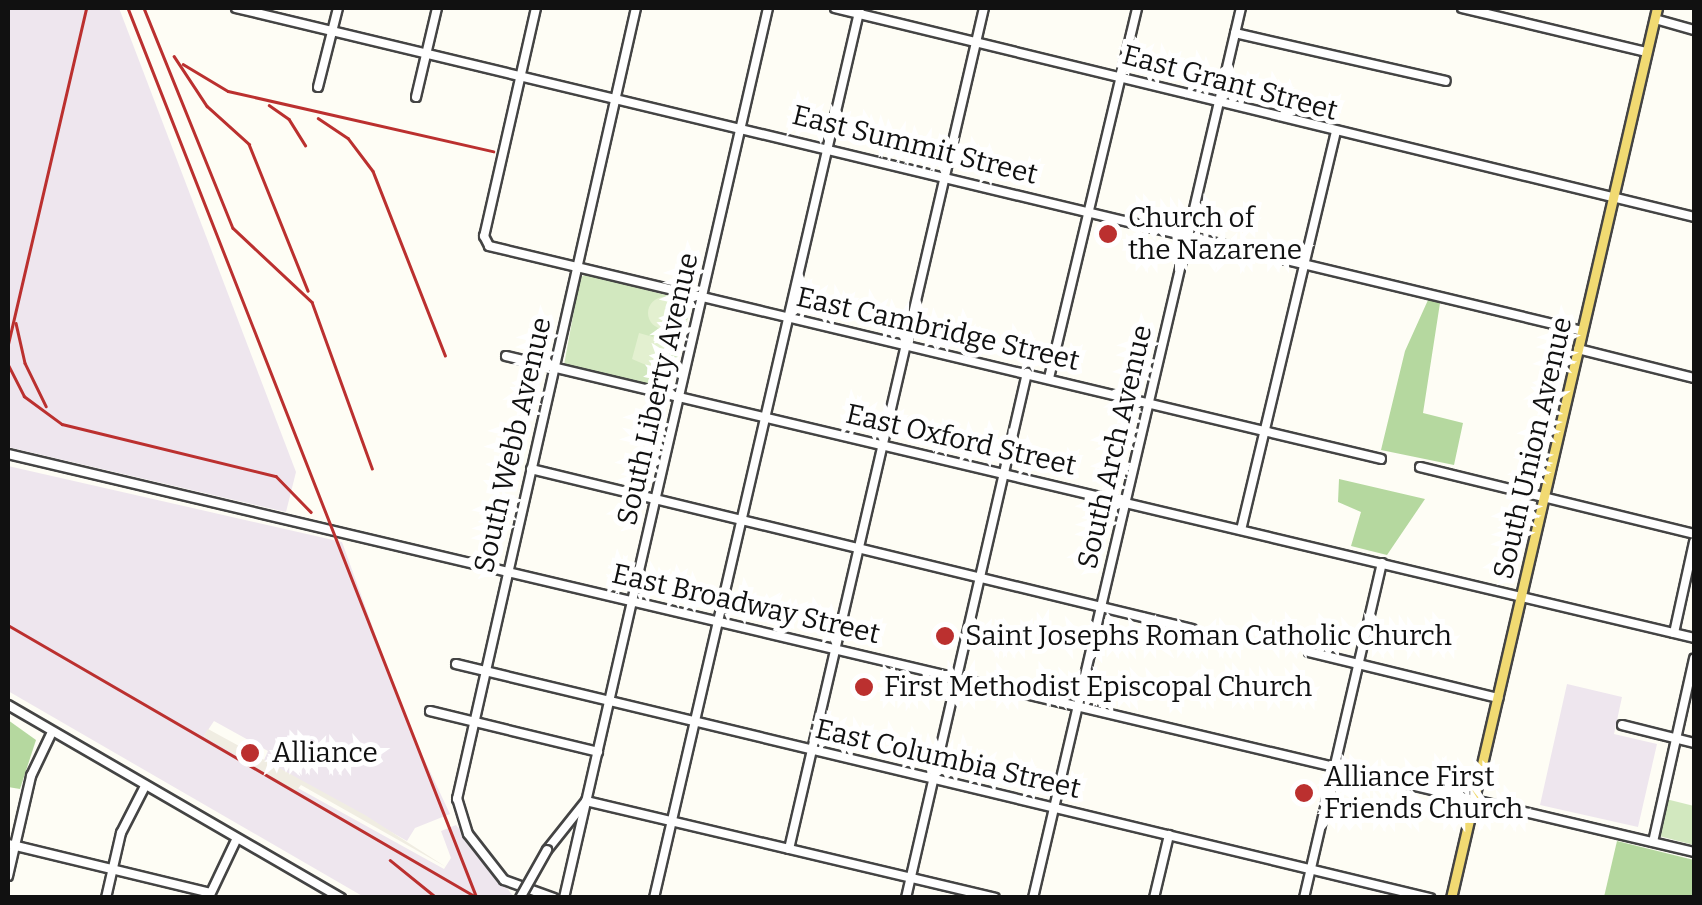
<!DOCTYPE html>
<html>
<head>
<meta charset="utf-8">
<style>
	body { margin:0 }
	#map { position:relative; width:1702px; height:905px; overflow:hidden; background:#fefdf5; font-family:Bitter,serif }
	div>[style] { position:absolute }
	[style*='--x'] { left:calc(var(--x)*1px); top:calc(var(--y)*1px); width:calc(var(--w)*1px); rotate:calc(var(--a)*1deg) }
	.industrial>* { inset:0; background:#eee6ee }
	.green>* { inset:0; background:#d2e8bf }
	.forest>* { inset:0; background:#b5d89f }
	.pitch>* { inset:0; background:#e3f0d0 }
	.round { border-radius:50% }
	.plaza>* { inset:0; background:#f0ede2 }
	.roads { filter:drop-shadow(2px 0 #444) drop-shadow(-2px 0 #444) drop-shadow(0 2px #444) drop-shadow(0 -2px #444) }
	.minor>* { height:8px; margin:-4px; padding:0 4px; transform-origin:4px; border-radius:4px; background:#fff }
	.major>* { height:9px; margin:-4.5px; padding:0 4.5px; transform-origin:4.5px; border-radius:4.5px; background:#f1da72 }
	.rail>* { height:2.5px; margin:-1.25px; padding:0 1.25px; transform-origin:1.25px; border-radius:1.25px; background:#bb302f }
	.bridges { filter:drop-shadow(2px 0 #444) drop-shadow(-2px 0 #444) drop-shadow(0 2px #444) drop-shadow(0 -2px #444) }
	.minor-bridge>* { height:8px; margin:-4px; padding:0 4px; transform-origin:4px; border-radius:4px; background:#fff }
	.dots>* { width:28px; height:28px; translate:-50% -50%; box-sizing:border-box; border:5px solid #fff; border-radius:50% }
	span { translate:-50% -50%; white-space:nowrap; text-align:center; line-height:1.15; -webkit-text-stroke:10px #fff; paint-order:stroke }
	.street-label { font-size:28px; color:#111 }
	.poi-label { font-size:28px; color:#111 }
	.left { translate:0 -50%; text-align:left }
	.frame { position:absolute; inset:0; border:10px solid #111; pointer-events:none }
</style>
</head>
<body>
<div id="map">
	<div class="industrial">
		<div style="clip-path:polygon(8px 8px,119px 8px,296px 472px,286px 512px,8px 447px)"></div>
		<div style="clip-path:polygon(8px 466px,342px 542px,408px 725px,450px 814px,415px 828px,407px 841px,264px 760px,268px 751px,214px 721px,204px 736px,444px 869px,451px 858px,441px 831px,456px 825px,514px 897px,364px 897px,8px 691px)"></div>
		<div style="clip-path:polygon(1567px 684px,1622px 697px,1614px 734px,1657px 744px,1638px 827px,1540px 805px)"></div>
	</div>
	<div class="green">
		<div style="clip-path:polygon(586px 274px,692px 302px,669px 389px,564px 365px,580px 278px)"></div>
		<div style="clip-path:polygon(1666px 799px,1694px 806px,1694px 845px,1659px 836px)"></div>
	</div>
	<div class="forest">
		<div style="clip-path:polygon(1428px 300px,1440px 303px,1423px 413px,1463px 423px,1454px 465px,1381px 450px,1405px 351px)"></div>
		<div style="clip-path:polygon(1339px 479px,1425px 499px,1387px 555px,1351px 546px,1361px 512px,1338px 502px)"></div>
		<div style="clip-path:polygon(8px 720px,36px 740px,20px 789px,8px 787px)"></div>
		<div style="clip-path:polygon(1617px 841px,1694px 860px,1694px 897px,1604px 897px)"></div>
	</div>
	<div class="pitch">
		<div class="round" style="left:648px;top:297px;width:32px;height:32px"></div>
		<div style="clip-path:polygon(655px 332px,675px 336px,667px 374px,632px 359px,639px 333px,653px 337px)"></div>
	</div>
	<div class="plaza">
		<div style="clip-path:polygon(208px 729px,365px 815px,446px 867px,301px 785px,296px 791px,204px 736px)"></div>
	</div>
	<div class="roads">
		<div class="minor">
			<div style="--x:236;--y:8;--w:1384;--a:13.49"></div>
			<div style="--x:536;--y:8;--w:234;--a:102.8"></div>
			<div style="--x:484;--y:236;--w:11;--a:63"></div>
			<div style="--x:489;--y:246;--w:917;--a:13.43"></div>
			<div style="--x:835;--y:8;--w:884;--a:13.67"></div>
			<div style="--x:1462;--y:8;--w:190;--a:13.4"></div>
			<div style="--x:1655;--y:19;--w:41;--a:15.8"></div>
			<div style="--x:1235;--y:33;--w:216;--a:12.8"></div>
			<div style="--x:318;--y:87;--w:81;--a:-75.8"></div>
			<div style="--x:416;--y:97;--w:91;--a:-76.7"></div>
			<div style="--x:1578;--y:349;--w:120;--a:14"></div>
			<div style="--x:506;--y:356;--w:1221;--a:13.35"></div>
			<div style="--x:1049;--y:378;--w:380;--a:-76.6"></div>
			<div style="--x:8;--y:454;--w:1732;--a:13.28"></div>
			<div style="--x:1420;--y:467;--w:282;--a:13.7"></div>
			<div style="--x:531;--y:469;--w:680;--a:13.61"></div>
			<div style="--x:1241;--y:530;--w:407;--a:-76.6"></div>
			<div style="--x:1674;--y:633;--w:93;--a:-77.6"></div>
			<div style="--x:1309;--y:652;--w:195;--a:13.7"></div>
			<div style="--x:456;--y:664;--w:1002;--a:13.51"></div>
			<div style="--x:8;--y:705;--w:385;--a:30.1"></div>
			<div style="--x:430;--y:711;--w:173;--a:13.7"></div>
			<div style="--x:1622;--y:725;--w:74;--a:14"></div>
			<div style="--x:586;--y:801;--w:420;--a:13.3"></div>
			<div style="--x:1653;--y:842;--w:188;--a:-77.4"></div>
			<div style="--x:8;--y:844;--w:208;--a:13.6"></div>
			<div style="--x:789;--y:849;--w:863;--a:-76.95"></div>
			<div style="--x:547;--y:850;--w:63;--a:-51.5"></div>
			<div style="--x:8;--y:876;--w:103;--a:-77"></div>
			<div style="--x:31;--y:776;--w:49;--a:-64.5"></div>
			<div style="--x:209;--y:897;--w:65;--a:-64.6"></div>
			<div style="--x:106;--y:898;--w:67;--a:-77"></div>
			<div style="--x:121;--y:833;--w:53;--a:-62.9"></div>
			<div style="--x:554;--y:898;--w:53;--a:-160.2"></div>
			<div style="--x:504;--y:880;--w:58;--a:-128"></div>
			<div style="--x:468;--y:834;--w:37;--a:-107"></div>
			<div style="--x:457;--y:799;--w:811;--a:-77.25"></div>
			<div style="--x:564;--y:898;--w:913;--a:-77.09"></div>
			<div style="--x:654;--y:898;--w:914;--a:-76.97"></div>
			<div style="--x:906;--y:898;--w:539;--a:-77.02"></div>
			<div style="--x:1033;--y:898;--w:914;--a:-76.85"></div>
			<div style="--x:1154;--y:898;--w:65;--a:-76.6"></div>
			<div style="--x:1304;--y:898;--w:344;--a:-76.9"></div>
		</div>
		<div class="major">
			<div style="--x:1451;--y:898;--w:914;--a:-76.97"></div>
		</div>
	</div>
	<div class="rail">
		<div style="--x:128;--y:8;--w:956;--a:68.59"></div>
		<div style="--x:144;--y:8;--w:237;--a:68"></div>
		<div style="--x:233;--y:228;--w:108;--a:43.1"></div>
		<div style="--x:312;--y:302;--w:177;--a:70.1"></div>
		<div style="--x:174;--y:56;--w:60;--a:56.6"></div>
		<div style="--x:207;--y:106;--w:57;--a:42.1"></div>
		<div style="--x:249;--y:144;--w:158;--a:68.1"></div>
		<div style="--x:183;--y:64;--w:52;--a:31"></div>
		<div style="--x:228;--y:91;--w:272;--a:12.8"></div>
		<div style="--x:269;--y:105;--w:24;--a:35"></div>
		<div style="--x:289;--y:119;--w:31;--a:58"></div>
		<div style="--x:318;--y:118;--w:36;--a:34"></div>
		<div style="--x:348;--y:138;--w:41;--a:52.9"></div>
		<div style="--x:373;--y:171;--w:198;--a:68.6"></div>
		<div style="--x:16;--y:323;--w:41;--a:77.3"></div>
		<div style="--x:25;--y:363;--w:48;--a:64"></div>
		<div style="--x:8;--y:344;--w:345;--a:-76.9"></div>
		<div style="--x:8;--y:364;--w:36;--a:63"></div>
		<div style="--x:24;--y:396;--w:47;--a:36.4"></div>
		<div style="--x:62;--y:424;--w:220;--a:13.7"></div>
		<div style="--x:276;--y:476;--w:50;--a:45.8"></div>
		<div style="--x:8;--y:625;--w:544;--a:30.15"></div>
		<div style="--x:390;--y:860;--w:60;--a:39"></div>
	</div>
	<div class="bridges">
		<div class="minor-bridge">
			<div style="--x:520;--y:898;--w:55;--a:-60.6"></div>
		</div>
	</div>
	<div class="dots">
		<div style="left:1108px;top:234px;background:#bb302f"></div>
		<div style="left:945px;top:636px;background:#bb302f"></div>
		<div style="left:864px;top:687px;background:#bb302f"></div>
		<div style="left:250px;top:753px;background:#bb302f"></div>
		<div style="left:1304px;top:793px;background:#bb302f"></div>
	</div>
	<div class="street-label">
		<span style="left:1230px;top:83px;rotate:15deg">East Grant Street</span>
		<span style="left:915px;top:145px;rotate:14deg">East Summit Street</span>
		<span style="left:938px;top:329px;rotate:13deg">East Cambridge Street</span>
		<span style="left:658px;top:389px;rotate:-77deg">South Liberty Avenue</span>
		<span style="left:961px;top:440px;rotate:13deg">East Oxford Street</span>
		<span style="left:513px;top:445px;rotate:-77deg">South Webb Avenue</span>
		<span style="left:1115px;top:447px;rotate:-77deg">South Arch Avenue</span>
		<span style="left:1533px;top:448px;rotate:-77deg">South Union Avenue</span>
		<span style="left:746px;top:604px;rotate:13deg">East Broadway Street</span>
		<span style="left:948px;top:759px;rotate:13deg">East Columbia Street</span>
	</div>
	<div class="poi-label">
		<span class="left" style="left:1128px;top:234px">Church of<br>the Nazarene</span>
		<span class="left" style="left:965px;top:636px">Saint Josephs Roman Catholic Church</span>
		<span class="left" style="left:884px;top:687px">First Methodist Episcopal Church</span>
		<span class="left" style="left:272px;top:753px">Alliance</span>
		<span class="left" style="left:1324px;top:793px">Alliance First<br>Friends Church</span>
	</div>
	<div class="frame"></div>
</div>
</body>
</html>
